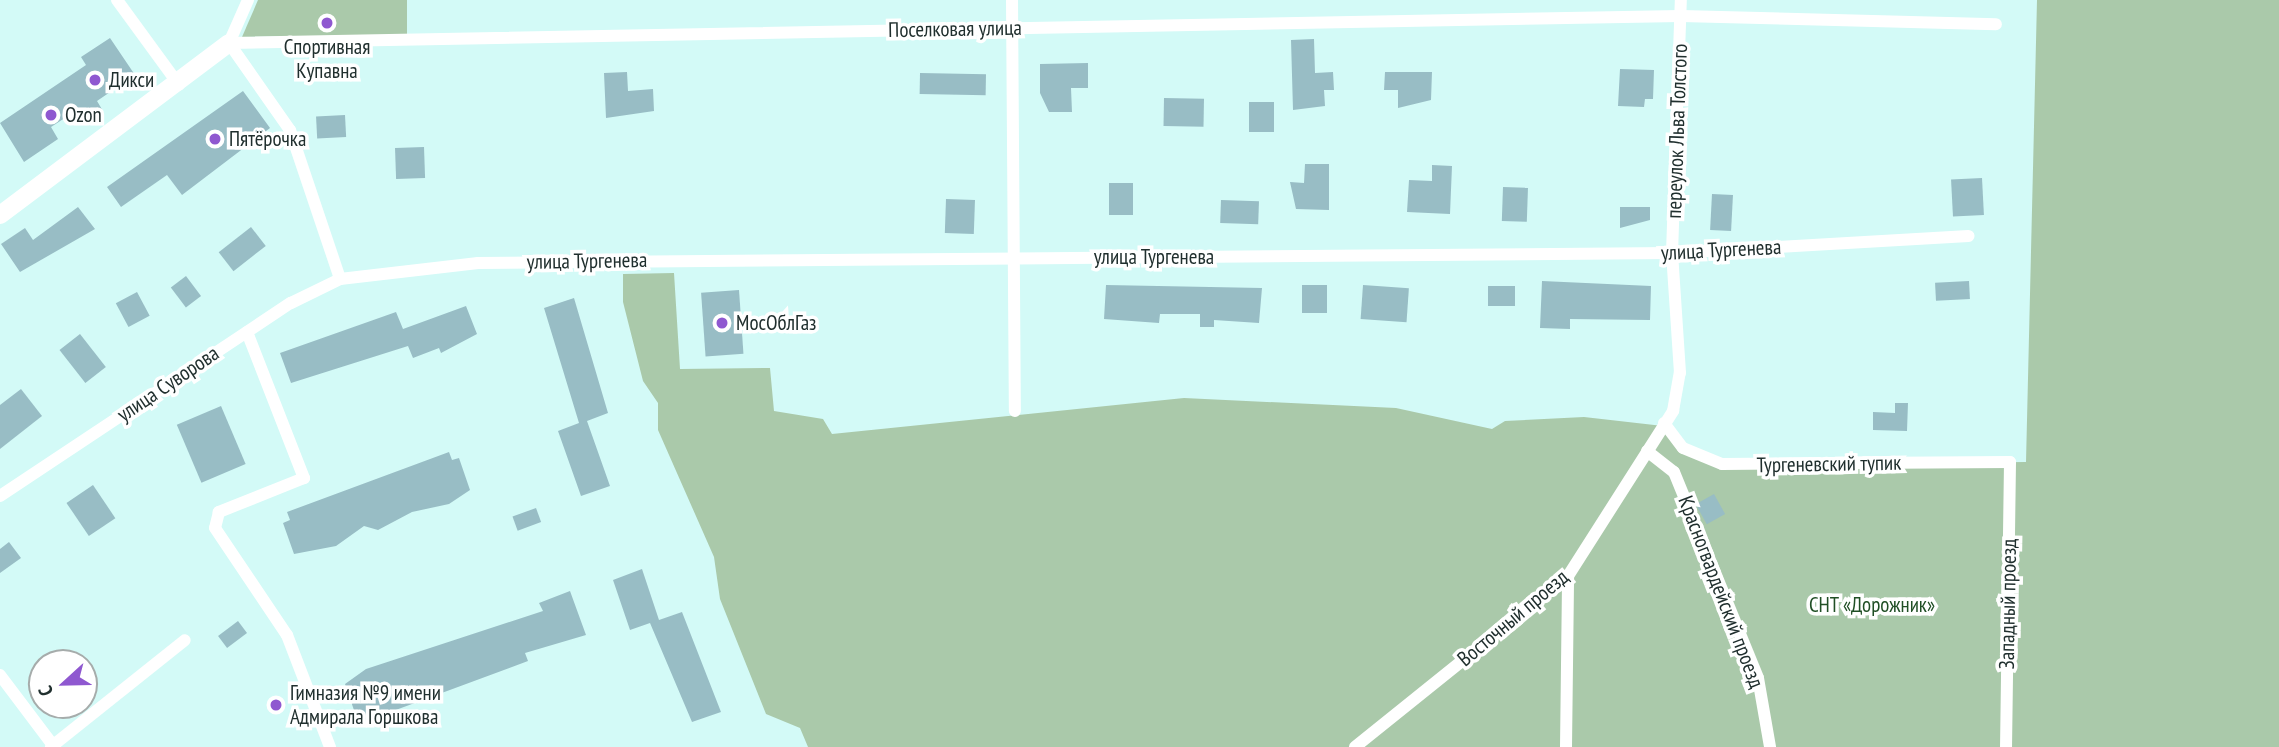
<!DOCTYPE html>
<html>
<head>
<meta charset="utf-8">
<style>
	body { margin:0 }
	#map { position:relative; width:2279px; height:747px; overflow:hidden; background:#d3faf7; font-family:"PT Sans Narrow",sans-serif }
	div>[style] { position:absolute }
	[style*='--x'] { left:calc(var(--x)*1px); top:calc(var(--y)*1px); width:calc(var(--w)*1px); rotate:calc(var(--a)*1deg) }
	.green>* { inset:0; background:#aac9aa }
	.building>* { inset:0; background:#98bdc5; transform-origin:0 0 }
	.street>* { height:12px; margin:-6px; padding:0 6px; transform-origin:6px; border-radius:6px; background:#fff }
	.secondary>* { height:18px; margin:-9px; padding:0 9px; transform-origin:9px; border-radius:9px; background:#fff }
	.dots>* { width:19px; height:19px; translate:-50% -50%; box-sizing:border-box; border:4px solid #fff; border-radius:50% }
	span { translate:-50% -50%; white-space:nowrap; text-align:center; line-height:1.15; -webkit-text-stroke:7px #fff; paint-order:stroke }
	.street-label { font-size:21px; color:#202f2e }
	.poi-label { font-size:21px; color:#202f2e }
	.left { translate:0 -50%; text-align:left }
	.park-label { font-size:21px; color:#204f25 }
	.north { position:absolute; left:28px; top:649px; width:70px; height:70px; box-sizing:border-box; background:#fff; border:2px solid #a6acab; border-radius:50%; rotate:248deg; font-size:19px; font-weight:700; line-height:28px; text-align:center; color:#202f2e }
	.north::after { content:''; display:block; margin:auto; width:24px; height:32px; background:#8f58d0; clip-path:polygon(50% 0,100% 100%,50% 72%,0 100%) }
</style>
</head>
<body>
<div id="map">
	<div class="green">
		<div style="clip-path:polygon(258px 0,407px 0,407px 35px,242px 37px)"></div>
		<div style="clip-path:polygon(2037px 0,2279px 0,2279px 747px,808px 747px,800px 728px,766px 714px,720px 599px,714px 557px,658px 430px,658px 403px,643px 381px,623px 302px,623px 274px,674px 273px,680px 369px,770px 368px,774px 411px,823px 419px,832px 434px,1184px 398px,1396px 408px,1492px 429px,1505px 421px,1584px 417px,1663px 426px,1684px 448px,1736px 465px,2026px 462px)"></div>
	</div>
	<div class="building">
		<div style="clip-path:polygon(110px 38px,135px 75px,97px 101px,103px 111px,83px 125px,74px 112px,51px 127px,58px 139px,24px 162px,0 123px,86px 65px,81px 57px)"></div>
		<div style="clip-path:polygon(1314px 39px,1315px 73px,1333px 72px,1334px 90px,1324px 90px,1325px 106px,1293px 110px,1291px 40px)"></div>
		<div style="clip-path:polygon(1088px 63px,1088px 88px,1071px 88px,1072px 112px,1049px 112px,1040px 93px,1040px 64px)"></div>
		<div style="clip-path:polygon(1620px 69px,1654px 70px,1653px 99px,1645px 99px,1644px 107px,1618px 106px)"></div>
		<div style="clip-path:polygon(627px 72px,628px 91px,653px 89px,654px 111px,606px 118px,604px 73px)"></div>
		<div style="clip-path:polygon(1385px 72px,1432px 72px,1431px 100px,1398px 108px,1398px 90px,1384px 90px)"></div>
		<div style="left:920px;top:73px;width:66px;height:21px;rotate:1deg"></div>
		<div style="clip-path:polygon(243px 91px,270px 128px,182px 195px,167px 175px,121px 207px,107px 187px)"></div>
		<div style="left:1164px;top:98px;width:40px;height:28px;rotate:1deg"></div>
		<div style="left:1249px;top:102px;width:25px;height:30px"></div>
		<div style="left:345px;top:115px;width:22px;height:29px;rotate:87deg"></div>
		<div style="left:424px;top:147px;width:31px;height:29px;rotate:88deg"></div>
		<div style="clip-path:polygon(1305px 164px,1329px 164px,1329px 210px,1296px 209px,1290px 182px,1304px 183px)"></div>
		<div style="clip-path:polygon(1432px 165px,1452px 166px,1450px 214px,1407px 212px,1409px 180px,1432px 181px)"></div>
		<div style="left:1982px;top:178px;width:37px;height:31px;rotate:87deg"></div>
		<div style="left:1109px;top:183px;width:24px;height:32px"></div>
		<div style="left:1503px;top:187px;width:25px;height:34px;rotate:2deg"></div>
		<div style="left:1712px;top:194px;width:21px;height:36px;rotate:3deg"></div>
		<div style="left:946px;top:199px;width:29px;height:34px;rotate:2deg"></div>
		<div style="left:1221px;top:200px;width:38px;height:23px;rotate:2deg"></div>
		<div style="clip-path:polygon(78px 207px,95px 229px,20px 272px,1px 244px,25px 228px,33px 240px)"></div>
		<div style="clip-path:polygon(1620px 207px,1650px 207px,1650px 220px,1620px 228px)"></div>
		<div style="left:251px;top:227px;width:24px;height:41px;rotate:52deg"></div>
		<div style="left:186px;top:276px;width:25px;height:19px;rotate:53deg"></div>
		<div style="clip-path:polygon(1542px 281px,1651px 286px,1650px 320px,1570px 319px,1570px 329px,1540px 328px)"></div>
		<div style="left:1969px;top:281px;width:18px;height:34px;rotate:87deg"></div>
		<div style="clip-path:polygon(1106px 285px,1262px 288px,1259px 323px,1214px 320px,1214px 327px,1200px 327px,1200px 314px,1160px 314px,1159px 323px,1104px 319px)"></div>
		<div style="left:1302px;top:285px;width:25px;height:28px"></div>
		<div style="left:1363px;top:285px;width:46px;height:34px;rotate:4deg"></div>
		<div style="left:1488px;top:286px;width:27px;height:20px"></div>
		<div style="left:739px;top:290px;width:64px;height:38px;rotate:86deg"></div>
		<div style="left:137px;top:292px;width:27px;height:24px;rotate:62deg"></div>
		<div style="clip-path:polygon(574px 298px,608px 413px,587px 421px,610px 486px,581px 496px,558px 431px,579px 423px,544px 308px)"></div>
		<div style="clip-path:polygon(466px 306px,477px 334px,441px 353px,439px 348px,413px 358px,408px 346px,291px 383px,280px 353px,396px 312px,403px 329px)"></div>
		<div style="left:80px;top:334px;width:42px;height:26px;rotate:52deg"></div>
		<div style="clip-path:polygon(21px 389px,42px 416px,0 449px,0 405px)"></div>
		<div style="clip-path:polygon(1895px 403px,1908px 403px,1907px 431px,1873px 430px,1873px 412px,1895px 413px)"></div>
		<div style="left:221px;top:406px;width:63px;height:48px;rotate:67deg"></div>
		<div style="clip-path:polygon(449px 452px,452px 460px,459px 458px,470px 490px,449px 504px,412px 512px,378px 530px,364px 526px,336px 546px,294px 554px,283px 523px,290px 520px,287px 512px)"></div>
		<div style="left:93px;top:485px;width:40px;height:32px;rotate:56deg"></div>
		<div style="left:1714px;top:494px;width:23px;height:21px;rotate:61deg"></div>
		<div style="left:536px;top:508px;width:15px;height:25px;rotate:70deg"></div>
		<div style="clip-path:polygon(9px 542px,21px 558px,0 573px,0 549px)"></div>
		<div style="clip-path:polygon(642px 569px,659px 620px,682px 612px,721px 712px,692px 722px,650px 623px,630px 630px,613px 580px)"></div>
		<div style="clip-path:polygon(570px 591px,586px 635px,525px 653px,528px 661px,366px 721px,363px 713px,356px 716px,345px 684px,366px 669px,543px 611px,539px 603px)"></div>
		<div style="left:238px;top:621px;width:15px;height:25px;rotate:53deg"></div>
	</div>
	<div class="street">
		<div style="--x:117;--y:0;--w:105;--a:53.9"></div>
		<div style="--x:1012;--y:0;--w:411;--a:89.6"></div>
		<div style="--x:229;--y:43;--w:1452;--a:-1.07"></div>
		<div style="--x:1681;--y:16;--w:315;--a:1.5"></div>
		<div style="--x:229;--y:43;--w:106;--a:55"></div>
		<div style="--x:290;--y:130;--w:157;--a:71.4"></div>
		<div style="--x:229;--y:43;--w:47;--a:-66.2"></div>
		<div style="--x:247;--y:332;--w:157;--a:68.7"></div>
		<div style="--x:304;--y:478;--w:92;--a:158.2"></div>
		<div style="--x:219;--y:512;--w:16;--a:104"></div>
		<div style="--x:215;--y:528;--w:129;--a:56.1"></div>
		<div style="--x:287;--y:635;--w:120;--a:69"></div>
		<div style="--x:1664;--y:423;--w:31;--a:53"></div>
		<div style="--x:1683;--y:448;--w:42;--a:22.3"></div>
		<div style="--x:1722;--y:464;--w:288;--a:-0.4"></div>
		<div style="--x:2010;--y:462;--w:285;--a:90.8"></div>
		<div style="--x:1647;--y:451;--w:34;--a:38"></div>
		<div style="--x:1674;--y:472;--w:222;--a:67.8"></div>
		<div style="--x:1758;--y:678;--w:70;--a:80.1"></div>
		<div style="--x:0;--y:496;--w:349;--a:-33.6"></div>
		<div style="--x:291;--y:303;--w:55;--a:-26.1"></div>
		<div style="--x:340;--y:279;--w:139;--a:-6.6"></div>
		<div style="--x:478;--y:263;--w:1194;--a:-0.48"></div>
		<div style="--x:1672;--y:253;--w:297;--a:-3.3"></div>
		<div style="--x:0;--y:675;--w:86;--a:53"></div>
		<div style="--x:51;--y:747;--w:171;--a:-38.6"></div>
		<div style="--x:1355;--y:747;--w:273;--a:-38.8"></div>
		<div style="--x:1568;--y:576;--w:196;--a:-57.5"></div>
		<div style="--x:1673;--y:411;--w:39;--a:-80"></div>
		<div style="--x:1680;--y:373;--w:120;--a:-93.8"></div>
		<div style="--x:1672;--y:253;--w:253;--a:-88"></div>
		<div style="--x:1566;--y:747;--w:171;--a:-89.3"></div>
	</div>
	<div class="secondary">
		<div style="--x:0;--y:215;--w:286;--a:-36.9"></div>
	</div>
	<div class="dots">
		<div style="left:327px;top:23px;background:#8f58d0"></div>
		<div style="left:95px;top:80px;background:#8f58d0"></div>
		<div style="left:51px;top:115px;background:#8f58d0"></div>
		<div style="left:215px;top:139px;background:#8f58d0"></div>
		<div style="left:722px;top:323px;background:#8f58d0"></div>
		<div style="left:276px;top:705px;background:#8f58d0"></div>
	</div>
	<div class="street-label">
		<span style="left:955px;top:29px;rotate:-1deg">Поселковая улица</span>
		<span style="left:1677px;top:131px;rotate:-88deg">переулок Льва Толстого</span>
		<span style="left:1721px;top:250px;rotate:-3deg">улица Тургенева</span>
		<span style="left:1154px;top:257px">улица Тургенева</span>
		<span style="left:587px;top:261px;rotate:-1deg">улица Тургенева</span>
		<span style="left:168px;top:384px;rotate:-34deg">улица Суворова</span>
		<span style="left:1829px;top:464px;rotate:-1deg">Тургеневский тупик</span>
		<span style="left:1721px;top:592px;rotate:69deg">Красногвардейский проезд</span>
		<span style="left:2008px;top:604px;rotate:-89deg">Западный проезд</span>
		<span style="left:1513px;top:618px;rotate:-40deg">Восточный проезд</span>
	</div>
	<div class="poi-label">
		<span style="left:327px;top:59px">Спортивная<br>Купавна</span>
		<span class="left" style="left:109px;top:80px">Дикси</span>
		<span class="left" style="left:65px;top:115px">Ozon</span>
		<span class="left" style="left:229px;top:139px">Пятёрочка</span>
		<span class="left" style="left:736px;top:323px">МосОблГаз</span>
		<span class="left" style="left:290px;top:705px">Гимназия №9 имени<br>Адмирала Горшкова</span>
	</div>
	<div class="park-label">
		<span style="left:1872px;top:605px">СНТ «Дорожник»</span>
	</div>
	<div class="north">С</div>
</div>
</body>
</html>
